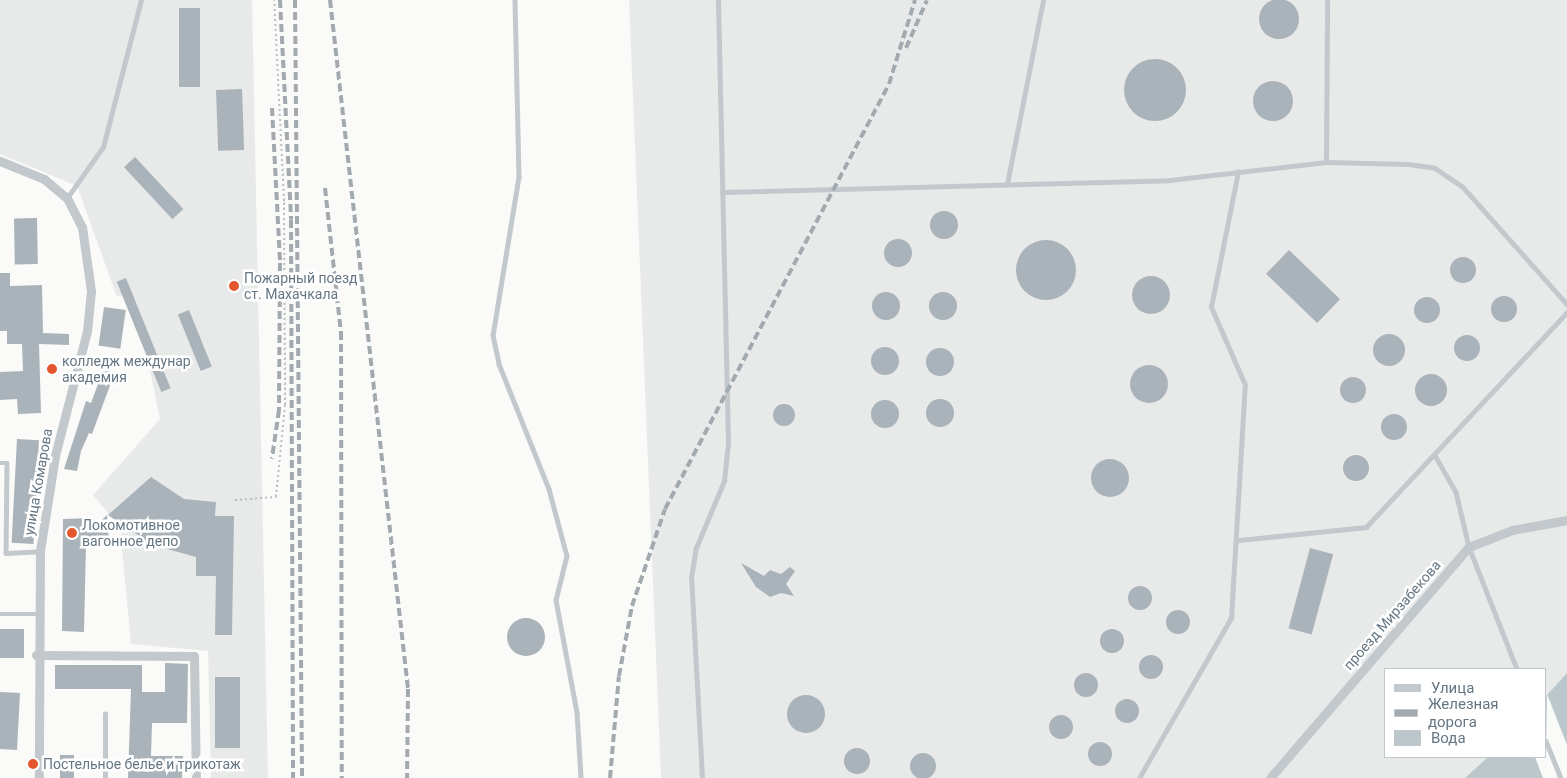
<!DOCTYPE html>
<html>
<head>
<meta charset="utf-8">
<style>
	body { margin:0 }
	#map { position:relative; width:1567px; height:778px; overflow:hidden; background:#fafaf8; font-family:Roboto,sans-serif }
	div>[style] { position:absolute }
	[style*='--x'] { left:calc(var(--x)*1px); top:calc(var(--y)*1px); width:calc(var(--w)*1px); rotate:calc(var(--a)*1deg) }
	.built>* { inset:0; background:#e8e9e9 }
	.water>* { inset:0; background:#bbc7cb }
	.pier>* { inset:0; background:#fafaf8 }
	.building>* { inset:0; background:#aab3b9; transform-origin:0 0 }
	.round { border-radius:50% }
	.path>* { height:2px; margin-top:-1px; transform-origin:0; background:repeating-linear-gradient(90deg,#bbbfc2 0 2.5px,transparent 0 5px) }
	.service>* { height:4.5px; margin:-2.25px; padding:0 2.25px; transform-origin:2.25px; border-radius:2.25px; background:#c3c8cc }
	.minor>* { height:9px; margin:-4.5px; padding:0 4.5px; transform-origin:4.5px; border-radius:4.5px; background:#c3c8cc }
	.rail>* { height:4px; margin-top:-2px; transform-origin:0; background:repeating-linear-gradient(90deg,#a2aab0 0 8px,transparent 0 12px) }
	.dots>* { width:14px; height:14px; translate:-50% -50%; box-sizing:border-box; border:2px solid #fff; border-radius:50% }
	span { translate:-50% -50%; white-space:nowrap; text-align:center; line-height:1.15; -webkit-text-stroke:5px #fff; paint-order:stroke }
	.poi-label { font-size:14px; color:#657683 }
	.left { translate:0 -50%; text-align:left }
	.street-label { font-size:14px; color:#657683 }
	.legend { position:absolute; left:1384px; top:668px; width:162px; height:90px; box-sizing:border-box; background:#fff; border:1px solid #c1c8cd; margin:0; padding:6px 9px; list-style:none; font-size:15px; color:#657683 }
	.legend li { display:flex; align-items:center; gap:10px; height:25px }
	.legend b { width:25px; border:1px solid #c1c8cd }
</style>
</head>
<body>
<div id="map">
	<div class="built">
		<div style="clip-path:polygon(0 0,252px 0,268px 778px,211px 778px,208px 651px,131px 644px,120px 528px,93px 495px,160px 419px,143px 336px,126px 294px,117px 297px,77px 186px,0 154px)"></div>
		<div style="clip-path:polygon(629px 0,1567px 0,1567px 673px,1546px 696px,1546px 669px,1386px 669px,1386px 757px,1488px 757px,1465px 778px,661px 778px)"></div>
	</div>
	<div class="water">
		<div style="clip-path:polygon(1567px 673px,1567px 778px,1465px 778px,1488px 757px,1546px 757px,1546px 696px)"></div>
	</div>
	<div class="pier">
		<div style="clip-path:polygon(1547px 694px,1567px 745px,1567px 778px,1543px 778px,1535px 757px,1546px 757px)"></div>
	</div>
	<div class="building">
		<div class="round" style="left:1259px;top:-1px;width:40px;height:40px"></div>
		<div style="left:179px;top:8px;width:21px;height:79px"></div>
		<div class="round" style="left:1124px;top:59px;width:62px;height:62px"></div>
		<div class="round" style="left:1253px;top:81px;width:40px;height:40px"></div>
		<div style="left:242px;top:89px;width:61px;height:26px;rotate:88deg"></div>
		<div style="left:135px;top:157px;width:71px;height:15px;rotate:47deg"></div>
		<div class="round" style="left:930px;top:211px;width:28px;height:28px"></div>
		<div style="left:37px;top:218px;width:46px;height:23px;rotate:89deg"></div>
		<div class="round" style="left:884px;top:239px;width:28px;height:28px"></div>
		<div class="round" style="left:1016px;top:240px;width:60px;height:60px"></div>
		<div style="left:1289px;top:250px;width:71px;height:33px;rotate:44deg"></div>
		<div class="round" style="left:1450px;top:257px;width:26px;height:26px"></div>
		<div style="clip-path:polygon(0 273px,10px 273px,10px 286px,42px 285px,43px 333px,69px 334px,69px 345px,39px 344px,41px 413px,18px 414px,17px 399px,0 400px,0 372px,23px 371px,22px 344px,7px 344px,7px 331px,0 331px)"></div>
		<div class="round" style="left:1132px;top:276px;width:38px;height:38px"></div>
		<div style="left:126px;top:278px;width:119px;height:10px;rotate:68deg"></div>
		<div class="round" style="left:929px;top:292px;width:28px;height:28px"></div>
		<div class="round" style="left:872px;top:292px;width:28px;height:28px"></div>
		<div class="round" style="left:1491px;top:296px;width:26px;height:26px"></div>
		<div class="round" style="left:1414px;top:297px;width:26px;height:26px"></div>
		<div style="left:104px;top:307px;width:22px;height:39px;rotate:8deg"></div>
		<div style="left:189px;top:310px;width:61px;height:12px;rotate:68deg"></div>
		<div class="round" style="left:1373px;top:334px;width:32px;height:32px"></div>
		<div class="round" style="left:1454px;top:335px;width:26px;height:26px"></div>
		<div class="round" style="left:871px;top:347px;width:28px;height:28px"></div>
		<div class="round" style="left:926px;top:348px;width:28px;height:28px"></div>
		<div class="round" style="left:1130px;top:365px;width:38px;height:38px"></div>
		<div style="clip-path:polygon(104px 368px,115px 372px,92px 434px,89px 433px,81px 451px,77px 471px,64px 469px,86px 401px,91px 403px)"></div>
		<div class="round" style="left:1415px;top:374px;width:32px;height:32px"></div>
		<div class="round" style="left:1340px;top:377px;width:26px;height:26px"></div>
		<div class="round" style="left:926px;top:399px;width:28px;height:28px"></div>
		<div class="round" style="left:871px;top:400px;width:28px;height:28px"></div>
		<div class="round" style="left:773px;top:404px;width:22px;height:22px"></div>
		<div class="round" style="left:1381px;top:414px;width:26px;height:26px"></div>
		<div style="left:17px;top:439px;width:22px;height:104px;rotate:3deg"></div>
		<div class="round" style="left:1343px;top:455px;width:26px;height:26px"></div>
		<div class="round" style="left:1091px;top:459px;width:38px;height:38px"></div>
		<div style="clip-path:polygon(151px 477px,184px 499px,216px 502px,215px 516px,234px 516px,232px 635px,215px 635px,216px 576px,196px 576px,196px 557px,153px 545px,108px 515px)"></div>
		<div style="clip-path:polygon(107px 515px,109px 543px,86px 544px,84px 632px,62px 631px,63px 519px,93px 518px,93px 528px)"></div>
		<div style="left:1310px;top:548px;width:24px;height:83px;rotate:15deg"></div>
		<div style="clip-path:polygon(741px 563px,764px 576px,770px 570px,781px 574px,790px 567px,795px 571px,786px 584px,794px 596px,781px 593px,770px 597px,756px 587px)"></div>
		<div class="round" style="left:1128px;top:586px;width:24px;height:24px"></div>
		<div class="round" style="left:1166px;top:610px;width:24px;height:24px"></div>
		<div class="round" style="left:507px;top:618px;width:38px;height:38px"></div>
		<div class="round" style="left:1100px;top:629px;width:24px;height:24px"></div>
		<div style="left:0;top:629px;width:24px;height:29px"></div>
		<div class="round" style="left:1139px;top:655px;width:24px;height:24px"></div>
		<div style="clip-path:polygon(165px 663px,188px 664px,187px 723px,152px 723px,151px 756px,183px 756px,182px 778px,128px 778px,131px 689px,55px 689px,55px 665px,142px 665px,142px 692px,165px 692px)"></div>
		<div class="round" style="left:1074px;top:673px;width:24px;height:24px"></div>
		<div style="left:215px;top:677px;width:25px;height:71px"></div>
		<div style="clip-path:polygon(0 692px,20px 693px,17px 750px,0 749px)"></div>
		<div class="round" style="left:787px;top:695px;width:38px;height:38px"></div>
		<div class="round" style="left:1115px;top:699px;width:24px;height:24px"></div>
		<div class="round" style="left:1049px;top:715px;width:24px;height:24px"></div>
		<div class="round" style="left:1088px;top:742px;width:24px;height:24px"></div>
		<div class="round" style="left:844px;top:748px;width:26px;height:26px"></div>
		<div class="round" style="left:910px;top:753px;width:26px;height:26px"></div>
		<div style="left:60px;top:755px;width:14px;height:23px"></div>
	</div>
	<div class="path">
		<div style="--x:235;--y:500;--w:41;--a:-4.2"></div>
		<div style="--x:276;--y:497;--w:92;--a:-84.4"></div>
		<div style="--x:285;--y:405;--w:204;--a:-90.3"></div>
		<div style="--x:284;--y:201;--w:201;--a:-92.8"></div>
	</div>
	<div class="service">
		<div style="--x:515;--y:0;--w:177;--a:88.7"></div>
		<div style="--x:519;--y:177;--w:160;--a:99.3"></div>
		<div style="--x:493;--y:335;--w:30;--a:78"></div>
		<div style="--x:499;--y:364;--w:135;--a:68.2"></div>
		<div style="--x:549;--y:489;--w:69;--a:75"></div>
		<div style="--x:567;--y:556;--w:45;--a:104"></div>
		<div style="--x:556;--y:600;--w:114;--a:79.4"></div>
		<div style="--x:577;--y:712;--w:66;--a:86.5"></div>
		<div style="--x:1326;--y:162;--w:162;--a:-89.6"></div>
		<div style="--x:1007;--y:184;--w:187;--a:-78.9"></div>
		<div style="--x:722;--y:192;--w:448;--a:-1.5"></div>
		<div style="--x:1170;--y:180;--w:157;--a:-6.6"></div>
		<div style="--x:1326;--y:162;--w:82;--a:1.4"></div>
		<div style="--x:1408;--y:164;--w:27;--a:8"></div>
		<div style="--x:1435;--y:168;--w:34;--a:34"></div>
		<div style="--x:1463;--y:187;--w:157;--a:48.4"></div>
		<div style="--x:67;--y:198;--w:62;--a:-54.8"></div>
		<div style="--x:103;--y:147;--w:152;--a:-75.5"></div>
		<div style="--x:1436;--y:457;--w:40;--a:60.3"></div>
		<div style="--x:1456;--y:492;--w:57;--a:76.7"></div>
		<div style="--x:1469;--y:547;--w:131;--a:68.5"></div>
		<div style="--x:0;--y:463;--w:7;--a:0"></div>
		<div style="--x:7;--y:463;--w:90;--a:90.6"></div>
		<div style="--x:6;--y:553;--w:34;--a:-3"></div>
		<div style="--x:1239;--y:540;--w:128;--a:-5.8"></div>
		<div style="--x:1366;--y:527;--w:294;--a:-46.9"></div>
		<div style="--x:0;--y:614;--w:37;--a:0"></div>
		<div style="--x:1546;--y:741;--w:40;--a:68"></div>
		<div style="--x:105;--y:778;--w:64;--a:-90"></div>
		<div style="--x:702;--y:778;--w:200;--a:-93.1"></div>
		<div style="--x:691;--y:578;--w:30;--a:-81"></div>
		<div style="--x:696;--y:548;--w:73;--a:-67.3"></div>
		<div style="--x:724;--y:481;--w:39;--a:-84"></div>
		<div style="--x:728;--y:442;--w:442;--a:-91.3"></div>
		<div style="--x:1139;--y:778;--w:185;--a:-60.1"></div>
		<div style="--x:1231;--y:618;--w:233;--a:-86.6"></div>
		<div style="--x:1245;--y:385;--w:85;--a:-113.6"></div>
		<div style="--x:1211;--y:307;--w:138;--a:-78.7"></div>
	</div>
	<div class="minor">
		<div style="--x:0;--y:161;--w:48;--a:22.2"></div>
		<div style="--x:44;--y:179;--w:30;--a:40"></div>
		<div style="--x:67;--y:198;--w:33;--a:63"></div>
		<div style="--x:82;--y:227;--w:65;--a:82"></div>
		<div style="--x:91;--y:291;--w:40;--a:95.7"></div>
		<div style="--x:87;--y:331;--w:129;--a:104.4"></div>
		<div style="--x:55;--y:456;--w:96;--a:99"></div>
		<div style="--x:40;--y:551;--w:227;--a:90.3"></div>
		<div style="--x:36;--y:655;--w:158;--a:0.4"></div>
		<div style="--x:194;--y:656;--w:122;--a:89.1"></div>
		<div style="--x:1270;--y:778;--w:305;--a:-49.3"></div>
		<div style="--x:1469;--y:547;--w:46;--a:-21.6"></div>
		<div style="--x:1512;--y:530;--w:56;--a:-10.3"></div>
	</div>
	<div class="rail">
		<div style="--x:280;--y:0;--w:220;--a:87.1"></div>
		<div style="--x:291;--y:220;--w:558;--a:89.79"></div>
		<div style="--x:295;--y:0;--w:778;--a:89.48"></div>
		<div style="--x:330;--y:0;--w:693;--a:83.54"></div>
		<div style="--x:408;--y:689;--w:89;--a:90.6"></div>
		<div style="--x:906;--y:48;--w:52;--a:-66.4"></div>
		<div style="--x:272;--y:108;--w:155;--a:87"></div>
		<div style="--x:280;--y:263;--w:147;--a:90.4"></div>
		<div style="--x:279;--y:410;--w:49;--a:98.3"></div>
		<div style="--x:325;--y:188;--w:145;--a:83.7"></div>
		<div style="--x:341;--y:332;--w:446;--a:89.9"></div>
		<div style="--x:610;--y:778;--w:102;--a:-85"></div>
		<div style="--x:619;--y:676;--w:71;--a:-79.5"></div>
		<div style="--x:632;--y:606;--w:102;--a:-71.2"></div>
		<div style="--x:665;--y:509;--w:480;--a:-62.2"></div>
		<div style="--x:889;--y:84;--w:88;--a:-72.8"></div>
	</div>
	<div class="dots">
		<div style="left:234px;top:286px;background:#e4572e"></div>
		<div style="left:52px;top:369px;background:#e4572e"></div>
		<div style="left:72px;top:533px;background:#e4572e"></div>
		<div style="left:33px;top:764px;background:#e4572e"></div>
	</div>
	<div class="poi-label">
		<span class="left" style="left:244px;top:286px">Пожарный поезд<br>ст. Махачкала</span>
		<span class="left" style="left:62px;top:369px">колледж междунар<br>академия</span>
		<span class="left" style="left:82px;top:533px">Локомотивное<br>вагонное депо</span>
		<span class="left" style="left:43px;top:764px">Постельное белье и трикотаж</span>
	</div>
	<div class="street-label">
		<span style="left:38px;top:482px;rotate:-80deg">улица Комарова</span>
		<span style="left:1392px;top:615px;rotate:-49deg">проезд Мирзабекова</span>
	</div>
	<ul class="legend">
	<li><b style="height:6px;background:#c3c8cc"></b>Улица</li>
	<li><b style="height:6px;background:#a2aab0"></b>Железная дорога</li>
	<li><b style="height:14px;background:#bbc7cb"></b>Вода</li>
	</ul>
</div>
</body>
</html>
